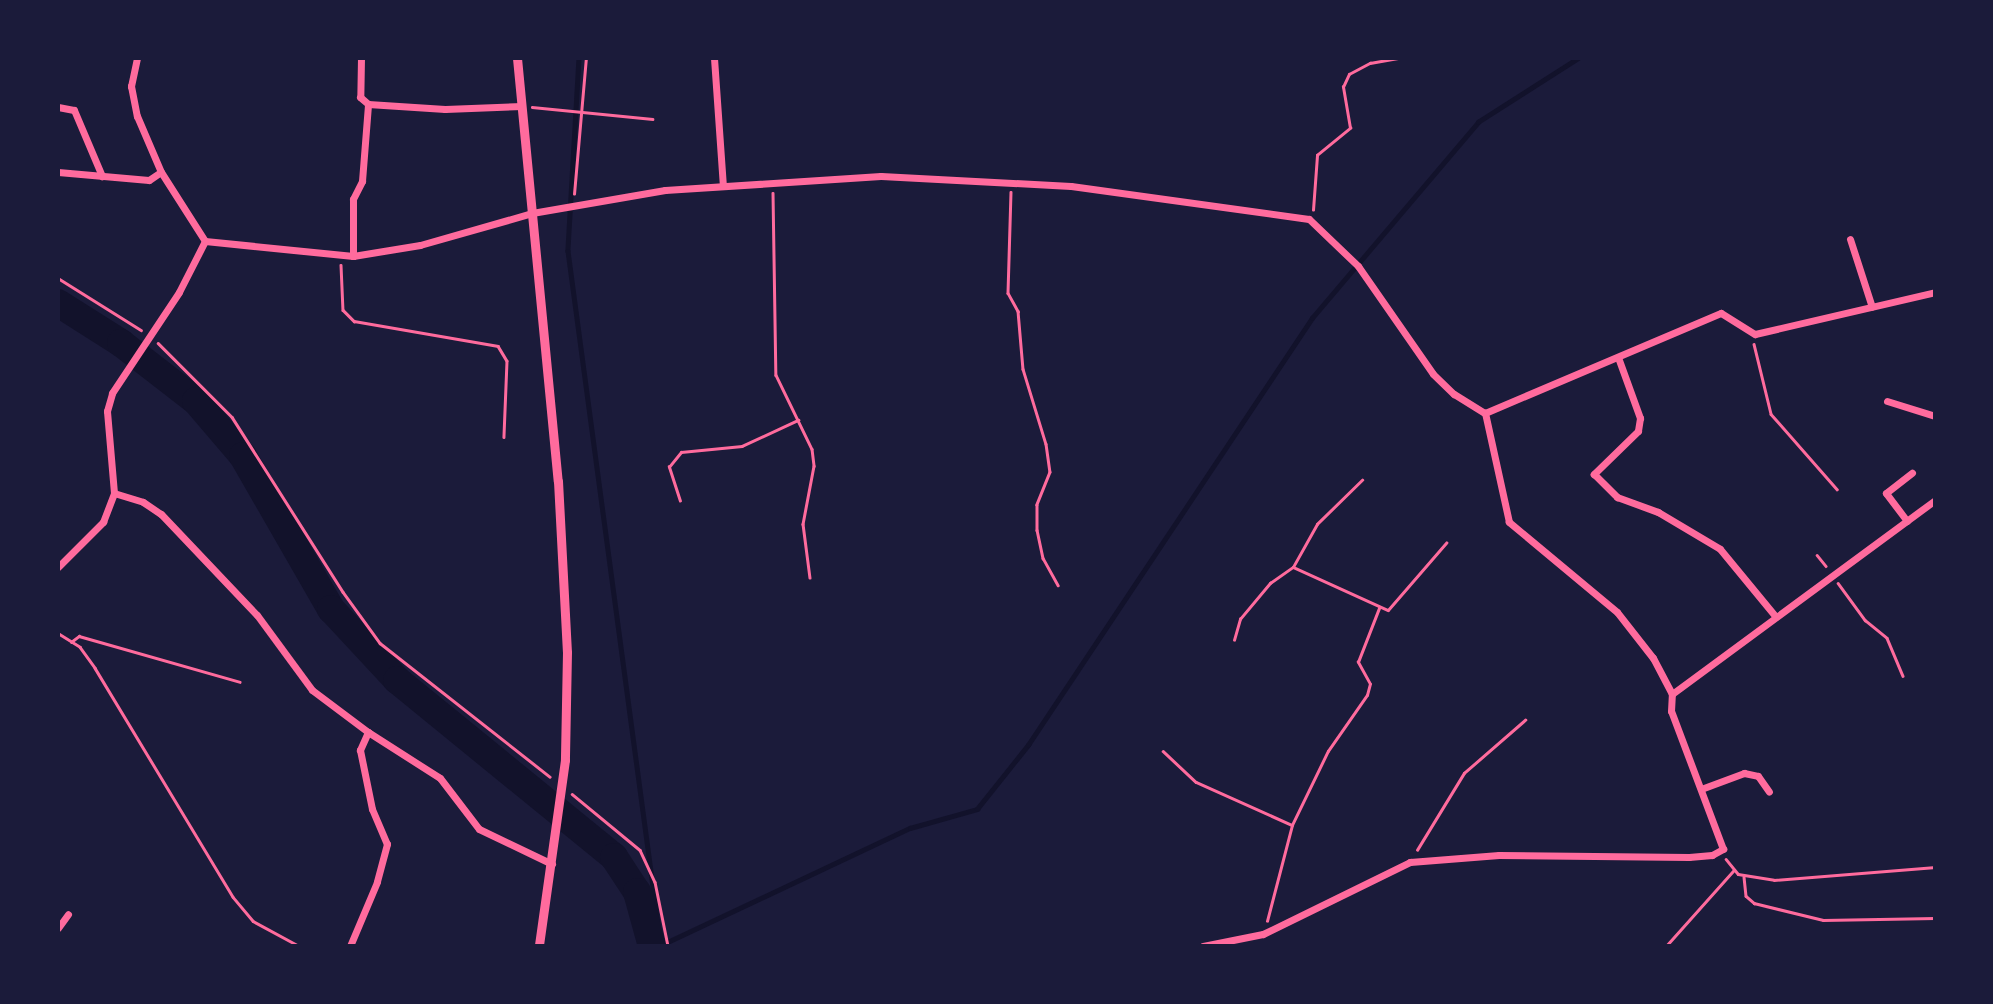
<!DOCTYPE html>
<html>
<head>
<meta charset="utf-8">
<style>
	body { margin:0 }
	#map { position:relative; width:1993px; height:1004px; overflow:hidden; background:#1b1b3a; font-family:"Titillium Web",sans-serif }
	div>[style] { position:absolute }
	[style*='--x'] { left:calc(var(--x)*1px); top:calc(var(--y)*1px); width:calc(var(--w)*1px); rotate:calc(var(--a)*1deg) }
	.stream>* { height:4.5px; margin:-2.25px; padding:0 2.25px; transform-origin:2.25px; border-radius:2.25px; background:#12122b }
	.river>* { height:28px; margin:-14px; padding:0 14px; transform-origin:14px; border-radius:14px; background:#12122b }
	.path>* { height:2.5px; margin:-1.25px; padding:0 1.25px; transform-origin:1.25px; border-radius:1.25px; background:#ff6b9d }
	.minor>* { height:7px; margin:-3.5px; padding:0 3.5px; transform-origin:3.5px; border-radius:3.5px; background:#ff6b9d }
	.tertiary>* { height:9px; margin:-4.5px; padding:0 4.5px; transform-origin:4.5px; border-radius:4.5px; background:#ff6b9d }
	span { translate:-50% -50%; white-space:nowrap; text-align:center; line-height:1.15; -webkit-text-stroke:5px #1b1b3a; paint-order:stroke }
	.frame { position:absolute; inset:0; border:60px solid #1b1b3a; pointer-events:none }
</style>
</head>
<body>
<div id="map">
	<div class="stream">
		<div style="--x:579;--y:58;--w:193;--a:93.3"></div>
		<div style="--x:568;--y:251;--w:701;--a:82.38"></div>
		<div style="--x:659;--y:946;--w:277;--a:-25.2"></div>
		<div style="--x:910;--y:828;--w:70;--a:-15.8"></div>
		<div style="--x:977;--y:809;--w:82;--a:-51.4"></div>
		<div style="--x:1028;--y:745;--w:513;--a:-56.37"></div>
		<div style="--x:1312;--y:318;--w:257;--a:-49.7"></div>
		<div style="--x:1478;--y:122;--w:119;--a:-32.6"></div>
	</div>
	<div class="river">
		<div style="--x:58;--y:303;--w:75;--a:32.4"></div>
		<div style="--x:121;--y:343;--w:95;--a:37.7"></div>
		<div style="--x:196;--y:401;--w:72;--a:49.5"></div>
		<div style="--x:243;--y:456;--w:177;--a:60.1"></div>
		<div style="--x:331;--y:609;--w:97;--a:47.1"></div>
		<div style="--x:397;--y:680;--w:280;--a:39.2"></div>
		<div style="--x:614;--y:857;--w:42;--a:56.7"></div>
		<div style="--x:637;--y:892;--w:56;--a:74.5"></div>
	</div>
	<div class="path">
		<div style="--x:532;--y:107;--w:121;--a:5.7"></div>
		<div style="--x:1011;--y:192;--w:101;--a:91.7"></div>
		<div style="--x:1008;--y:293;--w:21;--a:61"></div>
		<div style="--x:1018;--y:311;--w:58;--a:85.1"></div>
		<div style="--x:1023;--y:369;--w:78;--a:73"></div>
		<div style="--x:1046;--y:444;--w:28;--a:82"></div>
		<div style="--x:1050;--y:472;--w:35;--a:112"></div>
		<div style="--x:1037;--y:505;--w:25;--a:90"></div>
		<div style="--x:1037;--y:530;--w:29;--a:78"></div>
		<div style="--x:1043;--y:558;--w:31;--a:61"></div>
		<div style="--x:773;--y:193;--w:182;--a:89.1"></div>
		<div style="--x:776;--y:375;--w:82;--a:64.1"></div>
		<div style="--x:812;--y:449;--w:17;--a:83"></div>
		<div style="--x:814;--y:466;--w:59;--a:100.7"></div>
		<div style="--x:803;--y:524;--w:54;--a:82.6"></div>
		<div style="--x:574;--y:194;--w:137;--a:-85"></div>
		<div style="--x:1313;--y:210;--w:55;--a:-85.8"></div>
		<div style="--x:1317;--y:155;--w:43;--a:-39.3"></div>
		<div style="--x:1350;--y:128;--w:42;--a:-99.7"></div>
		<div style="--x:1343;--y:87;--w:14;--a:-65"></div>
		<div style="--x:1349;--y:74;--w:24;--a:-28"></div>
		<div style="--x:1370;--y:63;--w:28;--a:-10"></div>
		<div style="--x:341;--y:265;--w:45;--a:87.5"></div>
		<div style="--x:343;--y:310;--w:16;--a:45"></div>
		<div style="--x:354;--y:321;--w:146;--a:9.8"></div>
		<div style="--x:498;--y:346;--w:17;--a:59"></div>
		<div style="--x:507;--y:361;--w:76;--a:92.3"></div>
		<div style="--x:58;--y:278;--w:98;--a:32.1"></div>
		<div style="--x:158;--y:343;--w:105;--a:45"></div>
		<div style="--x:232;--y:417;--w:207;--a:57.6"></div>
		<div style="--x:343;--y:592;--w:63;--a:54"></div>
		<div style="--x:380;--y:643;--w:216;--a:38.2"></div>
		<div style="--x:1754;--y:344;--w:72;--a:76.3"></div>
		<div style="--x:1771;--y:414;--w:100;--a:48.7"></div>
		<div style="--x:680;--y:501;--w:36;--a:-108"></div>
		<div style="--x:669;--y:467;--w:19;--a:-51"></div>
		<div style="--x:681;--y:452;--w:61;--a:-5.6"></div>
		<div style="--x:742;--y:446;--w:62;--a:-24.9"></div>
		<div style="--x:1817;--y:555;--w:14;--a:51"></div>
		<div style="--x:1293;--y:567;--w:104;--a:24.4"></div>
		<div style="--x:1388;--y:610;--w:89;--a:-49.1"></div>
		<div style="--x:1838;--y:583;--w:46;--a:53.9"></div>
		<div style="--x:1865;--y:620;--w:28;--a:39"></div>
		<div style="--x:1887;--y:638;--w:41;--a:67.2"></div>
		<div style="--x:58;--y:633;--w:26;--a:32"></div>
		<div style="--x:80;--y:647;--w:26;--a:54"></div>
		<div style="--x:95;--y:668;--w:267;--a:58.9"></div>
		<div style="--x:233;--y:897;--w:31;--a:50"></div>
		<div style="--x:253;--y:921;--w:52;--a:28.5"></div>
		<div style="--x:1234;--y:640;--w:22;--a:-74"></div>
		<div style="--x:1240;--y:619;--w:47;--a:-50.2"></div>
		<div style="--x:1270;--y:583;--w:28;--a:-35"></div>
		<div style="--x:1293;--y:567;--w:49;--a:-60.8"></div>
		<div style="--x:1317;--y:524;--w:63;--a:-44.4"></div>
		<div style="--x:71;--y:642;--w:10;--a:-37"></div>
		<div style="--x:79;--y:636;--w:167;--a:15.9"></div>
		<div style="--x:1163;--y:751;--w:45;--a:43.2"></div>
		<div style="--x:1196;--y:782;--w:105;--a:24.1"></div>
		<div style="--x:572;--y:794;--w:88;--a:39.5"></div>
		<div style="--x:640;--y:850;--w:35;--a:65"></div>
		<div style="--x:655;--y:882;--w:65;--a:78.5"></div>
		<div style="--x:1417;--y:850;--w:90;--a:-58.6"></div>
		<div style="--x:1464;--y:773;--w:81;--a:-41"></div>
		<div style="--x:1726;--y:859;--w:19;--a:51"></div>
		<div style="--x:1738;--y:874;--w:36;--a:9"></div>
		<div style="--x:1774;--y:880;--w:162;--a:-4.6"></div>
		<div style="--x:1744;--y:877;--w:19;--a:84"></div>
		<div style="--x:1746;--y:896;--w:11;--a:41"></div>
		<div style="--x:1754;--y:903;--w:71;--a:13.8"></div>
		<div style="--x:1823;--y:920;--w:112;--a:-1"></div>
		<div style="--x:1267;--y:921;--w:99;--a:-75.4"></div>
		<div style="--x:1292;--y:825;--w:82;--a:-64.1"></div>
		<div style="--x:1328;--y:751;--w:68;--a:-55.1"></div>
		<div style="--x:1367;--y:695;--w:11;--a:-75"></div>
		<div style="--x:1370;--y:684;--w:25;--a:-119"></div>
		<div style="--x:1358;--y:662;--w:58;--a:-68.7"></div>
		<div style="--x:1666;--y:946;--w:102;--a:-48.2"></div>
	</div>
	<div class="minor">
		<div style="--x:137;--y:58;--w:29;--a:102"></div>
		<div style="--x:131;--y:86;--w:31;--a:79"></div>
		<div style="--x:137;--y:116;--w:61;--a:66.8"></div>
		<div style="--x:161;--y:172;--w:82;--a:57.5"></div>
		<div style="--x:205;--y:241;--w:149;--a:5.8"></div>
		<div style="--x:353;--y:256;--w:68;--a:-9.3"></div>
		<div style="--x:420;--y:245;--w:116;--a:-15.9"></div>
		<div style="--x:532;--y:213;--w:135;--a:-9.8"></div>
		<div style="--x:665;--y:190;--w:216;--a:-3.7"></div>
		<div style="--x:881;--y:176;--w:190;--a:3"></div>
		<div style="--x:1071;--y:186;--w:240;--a:7.9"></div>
		<div style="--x:1309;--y:219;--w:68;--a:43.8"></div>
		<div style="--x:1358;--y:266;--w:131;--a:55.2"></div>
		<div style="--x:1433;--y:374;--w:29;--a:44"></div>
		<div style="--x:1454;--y:394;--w:36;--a:32"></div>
		<div style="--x:1485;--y:413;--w:256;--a:-23"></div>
		<div style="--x:1721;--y:313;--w:40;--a:32"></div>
		<div style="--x:1755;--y:334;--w:185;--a:-13.1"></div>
		<div style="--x:361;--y:58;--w:39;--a:91"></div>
		<div style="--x:360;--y:97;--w:11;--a:41"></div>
		<div style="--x:368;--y:104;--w:77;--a:3.7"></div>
		<div style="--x:445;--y:109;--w:77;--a:-2.2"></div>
		<div style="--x:714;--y:58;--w:128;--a:86"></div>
		<div style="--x:58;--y:107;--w:16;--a:11"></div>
		<div style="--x:74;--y:110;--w:72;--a:67"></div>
		<div style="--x:58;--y:172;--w:91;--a:5"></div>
		<div style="--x:149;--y:180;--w:14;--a:-34"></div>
		<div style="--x:1850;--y:239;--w:71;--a:72.1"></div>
		<div style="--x:353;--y:256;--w:57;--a:-90"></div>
		<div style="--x:353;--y:199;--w:20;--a:-63"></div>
		<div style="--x:362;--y:181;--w:77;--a:-85.5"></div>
		<div style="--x:1619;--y:360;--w:62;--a:70.1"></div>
		<div style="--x:1640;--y:418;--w:13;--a:99"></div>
		<div style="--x:1638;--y:431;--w:62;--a:135.7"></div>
		<div style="--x:1594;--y:474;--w:33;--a:45"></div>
		<div style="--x:1617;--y:497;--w:44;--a:20.1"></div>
		<div style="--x:1658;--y:512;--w:72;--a:30.8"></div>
		<div style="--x:1720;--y:549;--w:88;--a:50.5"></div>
		<div style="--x:1887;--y:401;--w:50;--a:17.4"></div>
		<div style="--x:114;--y:493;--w:30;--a:17"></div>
		<div style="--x:143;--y:502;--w:22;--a:34"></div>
		<div style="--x:161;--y:514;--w:139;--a:46.5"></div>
		<div style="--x:257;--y:615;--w:93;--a:53.7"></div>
		<div style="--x:312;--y:690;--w:70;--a:36.9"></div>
		<div style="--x:368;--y:732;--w:20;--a:114"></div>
		<div style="--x:360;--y:750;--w:60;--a:78.5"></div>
		<div style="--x:372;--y:809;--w:38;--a:67"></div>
		<div style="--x:387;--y:844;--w:39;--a:105"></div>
		<div style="--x:377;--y:882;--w:69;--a:112.9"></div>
		<div style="--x:1907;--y:521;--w:35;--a:-127"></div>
		<div style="--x:1886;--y:493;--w:33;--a:-38"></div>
		<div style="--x:58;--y:567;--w:64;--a:-45"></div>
		<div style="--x:103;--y:522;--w:31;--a:-69"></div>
		<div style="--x:114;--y:493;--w:82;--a:-94.9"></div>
		<div style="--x:107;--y:411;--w:19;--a:-74"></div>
		<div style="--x:112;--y:393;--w:121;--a:-56.4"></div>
		<div style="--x:179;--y:292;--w:57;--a:-63"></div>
		<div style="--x:1672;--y:694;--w:327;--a:-36.4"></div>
		<div style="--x:368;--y:732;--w:85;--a:32.6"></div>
		<div style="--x:440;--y:778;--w:64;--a:52.6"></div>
		<div style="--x:479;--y:829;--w:81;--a:25.6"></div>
		<div style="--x:1701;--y:789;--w:46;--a:-20.4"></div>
		<div style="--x:1744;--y:773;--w:14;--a:12"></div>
		<div style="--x:1758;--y:776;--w:19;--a:55"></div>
		<div style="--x:58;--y:928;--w:17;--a:-54"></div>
		<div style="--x:1203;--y:946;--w:61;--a:-11.3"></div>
		<div style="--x:1263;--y:934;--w:164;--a:-26.1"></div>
		<div style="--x:1410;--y:862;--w:89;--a:-4.5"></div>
		<div style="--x:1499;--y:855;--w:190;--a:0.6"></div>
		<div style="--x:1689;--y:857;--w:23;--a:-5"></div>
		<div style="--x:1712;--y:855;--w:13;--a:-29"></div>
		<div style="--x:1723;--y:849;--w:147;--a:-110.6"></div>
		<div style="--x:1671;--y:711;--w:17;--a:-87"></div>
		<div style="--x:1672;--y:694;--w:41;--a:-117.8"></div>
		<div style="--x:1653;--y:658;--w:58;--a:-128"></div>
		<div style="--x:1617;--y:612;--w:141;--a:-140.2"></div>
		<div style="--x:1509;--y:522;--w:112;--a:-102.4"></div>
	</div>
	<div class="tertiary">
		<div style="--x:517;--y:58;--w:425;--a:84.5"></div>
		<div style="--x:558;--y:481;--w:171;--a:87"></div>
		<div style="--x:567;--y:652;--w:108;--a:91.1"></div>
		<div style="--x:565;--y:760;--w:188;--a:98"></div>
	</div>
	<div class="frame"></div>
</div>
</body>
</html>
